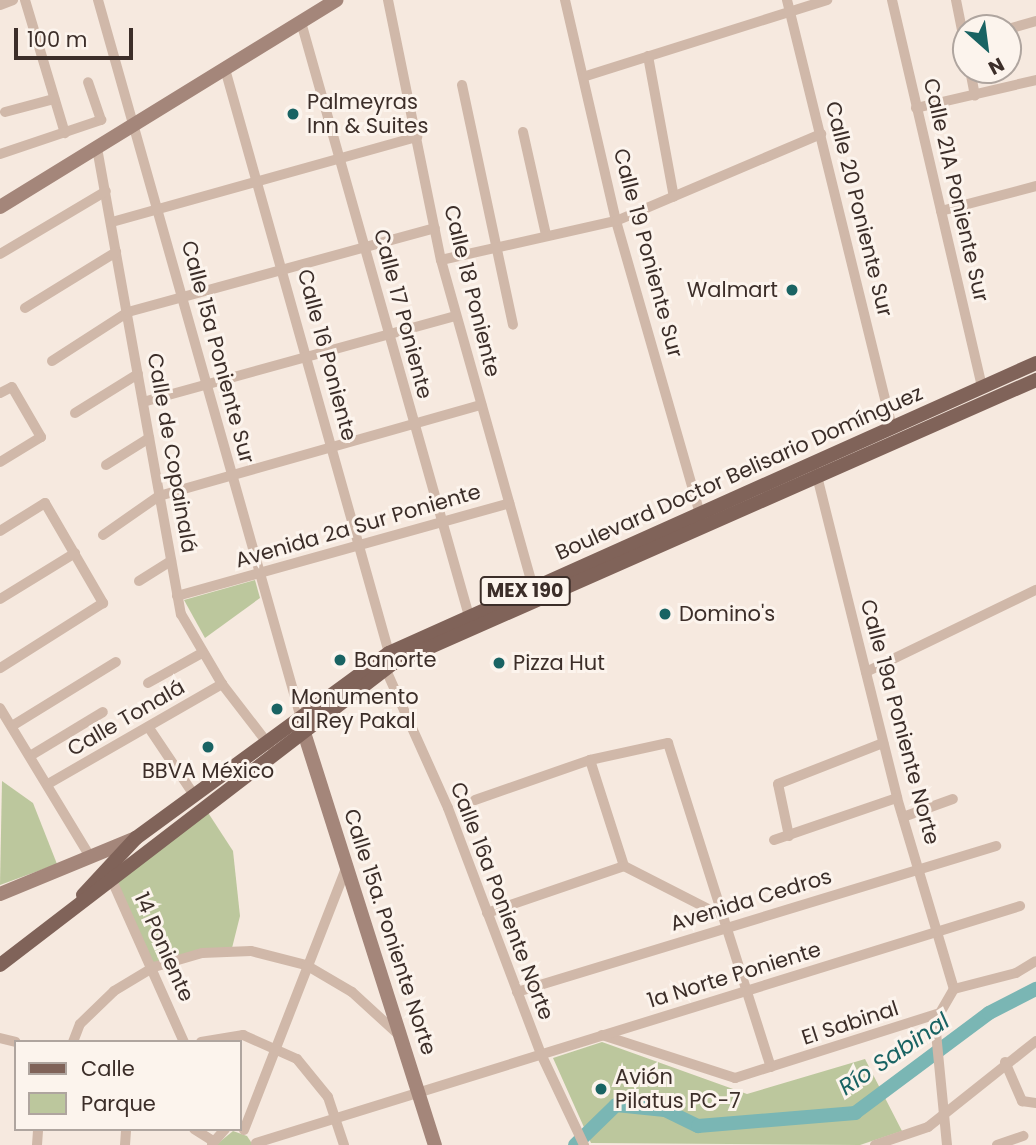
<!DOCTYPE html>
<html>
<head>
<meta charset="utf-8">
<style>
	body { margin:0 }
	#map { position:relative; width:1036px; height:1145px; overflow:hidden; background:#f6e9df; font-family:Poppins,sans-serif }
	div>[style] { position:absolute }
	[style*='--x'] { left:calc(var(--x)*1px); top:calc(var(--y)*1px); width:calc(var(--w)*1px); rotate:calc(var(--a)*1deg) }
	.green>* { inset:0; background:#bcc79d }
	.river>* { height:14px; margin:-7px; padding:0 7px; transform-origin:7px; border-radius:7px; background:#7ab6b4 }
	.street>* { height:10px; margin:-5px; padding:0 5px; transform-origin:5px; border-radius:5px; background:#d0b8a9 }
	.secondary>* { height:14px; margin:-7px; padding:0 7px; transform-origin:7px; border-radius:7px; background:#a4867a }
	.primary>* { height:14px; margin:-7px; padding:0 7px; transform-origin:7px; border-radius:7px; background:#806359 }
	.dots>* { width:19px; height:19px; translate:-50% -50%; box-sizing:border-box; border:4px solid #fcf4ed; border-radius:50% }
	span { translate:-50% -50%; white-space:nowrap; text-align:center; line-height:1.15; -webkit-text-stroke:6px #fcf4ed; paint-order:stroke }
	.shield-label span { padding:2px 5px; background:#fcf4ed; border:2px solid; border-radius:5px; -webkit-text-stroke-width:0 }
	.shield-label { font-size:19px; color:#3c2e29; font-weight:700 }
	.poi-label { font-size:21px; color:#3c2e29 }
	.left { translate:0 -50%; text-align:left }
	.right { translate:-100% -50%; text-align:right }
	.street-label { font-size:21px; color:#3c2e29 }
	.water-label { font-size:23px; color:#196363; font-style:italic }
	.legend { position:absolute; left:14px; top:1040px; width:228px; height:91px; box-sizing:border-box; background:#fcf4ed; border:2px solid #afa59f; margin:0; padding:9px 12px; list-style:none; font-size:21px; color:#3c2e29 }
	.legend li { display:flex; align-items:center; gap:14px; height:35px }
	.legend b { width:35px; border:2px solid #afa59f }
	.north { position:absolute; left:952px; top:14px; width:70px; height:70px; box-sizing:border-box; background:#fcf4ed; border:2px solid #afa59f; border-radius:50%; rotate:152deg; font-size:19px; font-weight:700; line-height:28px; text-align:center; color:#3c2e29 }
	.north::after { content:''; display:block; margin:auto; width:24px; height:32px; background:#196363; clip-path:polygon(50% 0,100% 100%,50% 72%,0 100%) }
	.scale { position:absolute; left:14px; top:28px; width:119px; height:32px; box-sizing:border-box; border:4px solid #3c2e29; border-top:0; padding-left:9px; font-size:21px; line-height:24px; white-space:nowrap; color:#3c2e29; -webkit-text-stroke:5px #fcf4ed; paint-order:stroke }
</style>
</head>
<body>
<div id="map">
	<div class="green">
		<div style="clip-path:polygon(255px 580px,260px 598px,205px 638px,184px 600px)"></div>
		<div style="clip-path:polygon(2px 781px,33px 803px,57px 864px,0 885px)"></div>
		<div style="clip-path:polygon(205px 808px,233px 851px,240px 916px,231px 952px,154px 967px,113px 881px)"></div>
		<div style="clip-path:polygon(602px 1042px,747px 1094px,865px 1059px,902px 1131px,860px 1145px,591px 1143px,553px 1058px)"></div>
		<div style="clip-path:polygon(233px 1131px,247px 1136px,253px 1145px,216px 1145px)"></div>
	</div>
	<div class="river">
		<div style="--x:575;--y:1145;--w:57;--a:-44.3"></div>
		<div style="--x:616;--y:1105;--w:49;--a:5.8"></div>
		<div style="--x:665;--y:1110;--w:37;--a:26"></div>
		<div style="--x:698;--y:1126;--w:158;--a:-4.7"></div>
		<div style="--x:855;--y:1113;--w:167;--a:-36.7"></div>
		<div style="--x:989;--y:1013;--w:53;--a:-27.1"></div>
	</div>
	<div class="street">
		<div style="--x:25;--y:0;--w:139;--a:73.3"></div>
		<div style="--x:98;--y:0;--w:743;--a:74.22"></div>
		<div style="--x:388;--y:0;--w:265;--a:78.5"></div>
		<div style="--x:441;--y:260;--w:341;--a:74.3"></div>
		<div style="--x:565;--y:0;--w:227;--a:77"></div>
		<div style="--x:616;--y:221;--w:305;--a:74"></div>
		<div style="--x:787;--y:0;--w:441;--a:76.2"></div>
		<div style="--x:892;--y:0;--w:398;--a:76.9"></div>
		<div style="--x:956;--y:0;--w:51;--a:78.7"></div>
		<div style="--x:0;--y:5;--w:14;--a:-21"></div>
		<div style="--x:301;--y:22;--w:617;--a:74.21"></div>
		<div style="--x:1008;--y:29;--w:29;--a:-16"></div>
		<div style="--x:648;--y:56;--w:143;--a:79.6"></div>
		<div style="--x:225;--y:69;--w:607;--a:74.31"></div>
		<div style="--x:970;--y:70;--w:26;--a:79"></div>
		<div style="--x:586;--y:76;--w:253;--a:-17.5"></div>
		<div style="--x:462;--y:85;--w:245;--a:78"></div>
		<div style="--x:916;--y:108;--w:123;--a:-13.1"></div>
		<div style="--x:5;--y:112;--w:51;--a:-14.9"></div>
		<div style="--x:523;--y:132;--w:106;--a:77.4"></div>
		<div style="--x:97;--y:148;--w:474;--a:79.8"></div>
		<div style="--x:181;--y:614;--w:81;--a:59.6"></div>
		<div style="--x:222;--y:684;--w:77;--a:52.4"></div>
		<div style="--x:0;--y:154;--w:107;--a:-18.6"></div>
		<div style="--x:101;--y:120;--w:40;--a:-108.9"></div>
		<div style="--x:941;--y:211;--w:98;--a:-14.7"></div>
		<div style="--x:112;--y:222;--w:317;--a:-15.6"></div>
		<div style="--x:0;--y:254;--w:123;--a:-30.7"></div>
		<div style="--x:441;--y:260;--w:179;--a:-12.6"></div>
		<div style="--x:616;--y:221;--w:223;--a:-23"></div>
		<div style="--x:25;--y:308;--w:107;--a:-31.6"></div>
		<div style="--x:52;--y:361;--w:90;--a:-32.8"></div>
		<div style="--x:128;--y:312;--w:318;--a:-15.3"></div>
		<div style="--x:0;--y:393;--w:13;--a:-27"></div>
		<div style="--x:12;--y:387;--w:58;--a:59.9"></div>
		<div style="--x:41;--y:437;--w:48;--a:148.6"></div>
		<div style="--x:143;--y:402;--w:324;--a:-15.4"></div>
		<div style="--x:75;--y:413;--w:74;--a:-31.8"></div>
		<div style="--x:106;--y:465;--w:51;--a:-32.1"></div>
		<div style="--x:816;--y:472;--w:336;--a:76"></div>
		<div style="--x:897;--y:798;--w:199;--a:73.4"></div>
		<div style="--x:0;--y:531;--w:53;--a:-31.9"></div>
		<div style="--x:45;--y:503;--w:116;--a:59.9"></div>
		<div style="--x:103;--y:603;--w:122;--a:147.7"></div>
		<div style="--x:103;--y:535;--w:68;--a:-34.9"></div>
		<div style="--x:159;--y:496;--w:335;--a:-15.8"></div>
		<div style="--x:139;--y:581;--w:38;--a:-32"></div>
		<div style="--x:177;--y:596;--w:345;--a:-15.6"></div>
		<div style="--x:0;--y:599;--w:88;--a:-31.5"></div>
		<div style="--x:386;--y:670;--w:151;--a:65.8"></div>
		<div style="--x:448;--y:808;--w:263;--a:69.3"></div>
		<div style="--x:541;--y:1054;--w:101;--a:64.7"></div>
		<div style="--x:866;--y:672;--w:189;--a:-25.8"></div>
		<div style="--x:148;--y:683;--w:62;--a:-29.1"></div>
		<div style="--x:0;--y:708;--w:175;--a:58.8"></div>
		<div style="--x:12;--y:726;--w:122;--a:-31.6"></div>
		<div style="--x:149;--y:728;--w:81;--a:56.1"></div>
		<div style="--x:30;--y:756;--w:85;--a:-31.1"></div>
		<div style="--x:590;--y:760;--w:111;--a:72.2"></div>
		<div style="--x:48;--y:784;--w:201;--a:-29.9"></div>
		<div style="--x:475;--y:800;--w:122;--a:-19.2"></div>
		<div style="--x:590;--y:760;--w:80;--a:-12.3"></div>
		<div style="--x:668;--y:743;--w:340;--a:72.4"></div>
		<div style="--x:903;--y:817;--w:53;--a:-19.8"></div>
		<div style="--x:789;--y:836;--w:53;--a:-101.9"></div>
		<div style="--x:778;--y:784;--w:113;--a:-21.3"></div>
		<div style="--x:774;--y:840;--w:130;--a:-18.9"></div>
		<div style="--x:110;--y:876;--w:182;--a:66"></div>
		<div style="--x:487;--y:913;--w:145;--a:-18.9"></div>
		<div style="--x:624;--y:866;--w:112;--a:27"></div>
		<div style="--x:517;--y:992;--w:501;--a:-16.95"></div>
		<div style="--x:602;--y:1035;--w:140;--a:17.9"></div>
		<div style="--x:735;--y:1078;--w:215;--a:-17.6"></div>
		<div style="--x:0;--y:1038;--w:16;--a:14"></div>
		<div style="--x:73;--y:1042;--w:19;--a:-69"></div>
		<div style="--x:80;--y:1024;--w:47;--a:-44.1"></div>
		<div style="--x:114;--y:991;--w:47;--a:-31"></div>
		<div style="--x:154;--y:967;--w:50;--a:-16.3"></div>
		<div style="--x:202;--y:953;--w:49;--a:-2.3"></div>
		<div style="--x:251;--y:951;--w:57;--a:14.3"></div>
		<div style="--x:306;--y:965;--w:53;--a:30.4"></div>
		<div style="--x:352;--y:992;--w:65;--a:42.5"></div>
		<div style="--x:201;--y:1042;--w:43;--a:-9.5"></div>
		<div style="--x:243;--y:1035;--w:59;--a:24"></div>
		<div style="--x:297;--y:1059;--w:49;--a:50.8"></div>
		<div style="--x:328;--y:1097;--w:51;--a:71.6"></div>
		<div style="--x:1005;--y:1062;--w:43;--a:66.4"></div>
		<div style="--x:1022;--y:1101;--w:14;--a:8"></div>
		<div style="--x:194;--y:1129;--w:22;--a:32"></div>
		<div style="--x:244;--y:1130;--w:283;--a:-68.7"></div>
		<div style="--x:256;--y:1143;--w:800;--a:-17.23"></div>
		<div style="--x:212;--y:1144;--w:20;--a:-49"></div>
		<div style="--x:37;--y:1145;--w:16;--a:-86"></div>
		<div style="--x:125;--y:1145;--w:16;--a:-86"></div>
		<div style="--x:875;--y:1145;--w:56;--a:-18.8"></div>
		<div style="--x:928;--y:1127;--w:138;--a:-38.5"></div>
		<div style="--x:947;--y:1145;--w:113;--a:-95.6"></div>
		<div style="--x:936;--y:1033;--w:20;--a:-79"></div>
		<div style="--x:940;--y:1013;--w:28;--a:-60"></div>
		<div style="--x:954;--y:989;--w:64;--a:-14.5"></div>
		<div style="--x:1016;--y:973;--w:23;--a:-31"></div>
		<div style="--x:997;--y:1145;--w:28;--a:-19"></div>
	</div>
	<div class="secondary">
		<div style="--x:0;--y:207;--w:395;--a:-31.6"></div>
		<div style="--x:301;--y:723;--w:443;--a:72.4"></div>
		<div style="--x:0;--y:894;--w:147;--a:-22.4"></div>
	</div>
	<div class="primary">
		<div style="--x:83;--y:895;--w:78;--a:-47.1"></div>
		<div style="--x:136;--y:838;--w:313;--a:-36.2"></div>
		<div style="--x:389;--y:653;--w:709;--a:-24.14"></div>
		<div style="--x:0;--y:965;--w:496;--a:-37.5"></div>
		<div style="--x:394;--y:663;--w:702;--a:-23.79"></div>
	</div>
	<div class="dots">
		<div style="left:293px;top:114px;background:#196363"></div>
		<div style="left:792px;top:290px;background:#196363"></div>
		<div style="left:665px;top:614px;background:#196363"></div>
		<div style="left:340px;top:660px;background:#196363"></div>
		<div style="left:499px;top:663px;background:#196363"></div>
		<div style="left:277px;top:709px;background:#196363"></div>
		<div style="left:208px;top:747px;background:#196363"></div>
		<div style="left:601px;top:1089px;background:#196363"></div>
	</div>
	<div class="shield-label">
		<span style="left:525px;top:591px">MEX 190</span>
	</div>
	<div class="poi-label">
		<span class="left" style="left:307px;top:114px">Palmeyras<br>Inn &amp; Suites</span>
		<span class="right" style="left:778px;top:290px">Walmart</span>
		<span class="left" style="left:679px;top:614px">Domino's</span>
		<span class="left" style="left:354px;top:660px">Banorte</span>
		<span class="left" style="left:513px;top:663px">Pizza Hut</span>
		<span class="left" style="left:291px;top:709px">Monumento<br>al Rey Pakal</span>
		<span style="left:208px;top:771px">BBVA México</span>
		<span class="left" style="left:615px;top:1089px">Avión<br>Pilatus PC-7</span>
	</div>
	<div class="street-label">
		<span style="left:956px;top:190px;rotate:77deg">Calle 21A Poniente Sur</span>
		<span style="left:859px;top:209px;rotate:76deg">Calle 20 Poniente Sur</span>
		<span style="left:648px;top:253px;rotate:75deg">Calle 19 Poniente Sur</span>
		<span style="left:472px;top:291px;rotate:76deg">Calle 18 Poniente</span>
		<span style="left:403px;top:314px;rotate:75deg">Calle 17 Poniente</span>
		<span style="left:218px;top:352px;rotate:75deg">Calle 15a Poniente Sur</span>
		<span style="left:327px;top:355px;rotate:75deg">Calle 16 Poniente</span>
		<span style="left:172px;top:453px;rotate:80deg">Calle de Copainalá</span>
		<span style="left:739px;top:473px;rotate:-24deg">Boulevard Doctor Belisario Domínguez</span>
		<span style="left:358px;top:526px;rotate:-16deg">Avenida 2a Sur Poniente</span>
		<span style="left:126px;top:718px;rotate:-30deg">Calle Tonalá</span>
		<span style="left:900px;top:722px;rotate:75deg">Calle 19a Poniente Norte</span>
		<span style="left:751px;top:900px;rotate:-17deg">Avenida Cedros</span>
		<span style="left:502px;top:901px;rotate:69deg">Calle 16a Poniente Norte</span>
		<span style="left:390px;top:932px;rotate:72deg">Calle 15a. Poniente Norte</span>
		<span style="left:164px;top:947px;rotate:66deg">14 Poniente</span>
		<span style="left:734px;top:975px;rotate:-17deg">1a Norte Poniente</span>
		<span style="left:850px;top:1023px;rotate:-18deg">El Sabinal</span>
	</div>
	<div class="water-label">
		<span style="left:894px;top:1054px;rotate:-34deg">Río Sabinal</span>
	</div>
	<ul class="legend">
	<li><b style="height:9px;background:#806359"></b>Calle</li>
	<li><b style="height:19px;background:#bcc79d"></b>Parque</li>
	</ul>
	<div class="north">N</div>
	<div class="scale">100 m</div>
</div>
</body>
</html>
